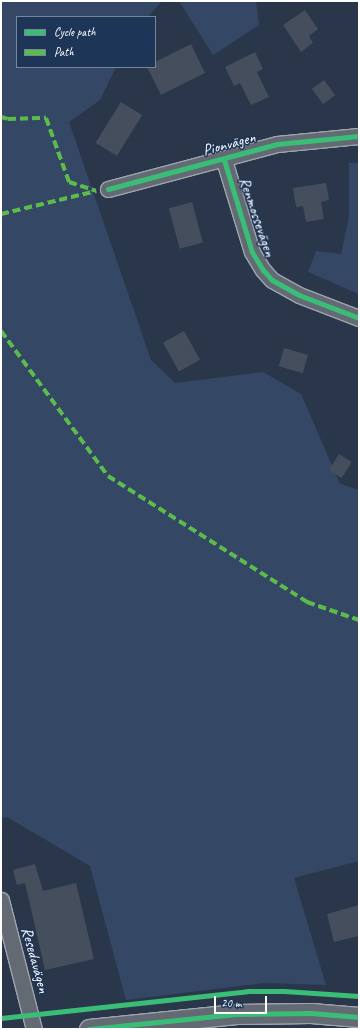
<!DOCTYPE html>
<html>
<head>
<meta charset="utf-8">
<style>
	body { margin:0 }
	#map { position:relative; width:360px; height:1030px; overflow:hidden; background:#2a374a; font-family:Caveat,sans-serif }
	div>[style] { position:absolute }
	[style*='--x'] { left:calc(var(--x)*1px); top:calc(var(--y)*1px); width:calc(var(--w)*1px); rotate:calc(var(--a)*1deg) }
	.green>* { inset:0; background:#344865 }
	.building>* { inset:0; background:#444e5c; transform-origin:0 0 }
	.roads { filter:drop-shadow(1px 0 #9fa5ae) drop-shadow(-1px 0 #9fa5ae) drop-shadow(0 1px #9fa5ae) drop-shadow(0 -1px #9fa5ae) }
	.minor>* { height:15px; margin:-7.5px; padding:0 7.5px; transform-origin:7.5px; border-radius:7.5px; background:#636a74 }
	.tertiary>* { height:19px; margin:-9.5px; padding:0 9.5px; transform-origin:9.5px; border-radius:9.5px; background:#636a74 }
	.quiet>* { height:4px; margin-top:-2px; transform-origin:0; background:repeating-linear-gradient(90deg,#5cbc4b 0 8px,transparent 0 12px) }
	.cycleway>* { height:5px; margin:-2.5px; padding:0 2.5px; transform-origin:2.5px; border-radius:2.5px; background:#3abd76 }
	span { translate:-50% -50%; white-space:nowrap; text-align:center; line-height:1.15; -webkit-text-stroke:3px #1d3557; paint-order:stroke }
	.street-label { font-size:16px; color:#fff }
	.frame { position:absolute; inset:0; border:2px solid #fff; pointer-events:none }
	.legend { position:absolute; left:16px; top:16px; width:140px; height:52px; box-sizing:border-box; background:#1d3557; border:1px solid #77869a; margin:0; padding:5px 7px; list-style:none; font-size:12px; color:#fff }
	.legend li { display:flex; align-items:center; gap:8px; height:20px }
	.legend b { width:20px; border:1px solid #77869a }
	.scale { position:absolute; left:214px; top:996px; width:53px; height:18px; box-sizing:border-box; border:2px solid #fff; border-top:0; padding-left:5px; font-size:12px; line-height:14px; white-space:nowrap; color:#fff; -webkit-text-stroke:3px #1d3557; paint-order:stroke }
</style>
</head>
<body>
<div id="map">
	<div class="green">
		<div style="clip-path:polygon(1px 1px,162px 1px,148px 17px,17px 17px,17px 67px,116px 67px,100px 100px,69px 122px,151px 360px,175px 383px,263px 372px,301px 394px,340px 484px,359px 490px,359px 861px,294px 878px,326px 985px,264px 983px,126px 1000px,90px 866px,7px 817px,1px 818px)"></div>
		<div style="clip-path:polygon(179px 1px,256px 1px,259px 25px,213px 55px)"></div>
		<div style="clip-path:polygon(349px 163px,359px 163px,359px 294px,308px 272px,316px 251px,341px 254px,349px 217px)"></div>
	</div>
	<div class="building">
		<div style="clip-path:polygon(305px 10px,318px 29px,309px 36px,313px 43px,301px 52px,283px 25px)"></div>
		<div style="clip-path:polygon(191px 44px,205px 73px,161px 95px,147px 67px,155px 67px,155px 62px)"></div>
		<div style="clip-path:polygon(255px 52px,263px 69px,257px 72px,269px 97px,251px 105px,240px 83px,234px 86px,225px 67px)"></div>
		<div style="left:324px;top:80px;width:19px;height:15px;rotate:54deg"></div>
		<div style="left:121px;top:102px;width:25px;height:48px;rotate:32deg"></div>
		<div style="clip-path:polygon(326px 183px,329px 200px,321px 202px,324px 219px,306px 222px,303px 206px,296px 207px,293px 188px)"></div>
		<div style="left:192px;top:202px;width:42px;height:24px;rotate:75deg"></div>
		<div style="left:184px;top:331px;width:33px;height:24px;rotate:61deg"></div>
		<div style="left:284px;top:348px;width:25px;height:19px;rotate:16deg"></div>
		<div style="left:339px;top:454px;width:15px;height:19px;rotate:32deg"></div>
		<div style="clip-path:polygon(35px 864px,43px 891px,76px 883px,94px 959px,45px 970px,25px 883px,17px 885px,13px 870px)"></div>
		<div style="clip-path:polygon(359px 905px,359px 936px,334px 942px,327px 914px)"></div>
	</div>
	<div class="roads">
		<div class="minor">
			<div style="--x:224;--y:160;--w:96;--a:73.1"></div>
			<div style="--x:252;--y:252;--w:21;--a:59"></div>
			<div style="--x:263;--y:270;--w:13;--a:48"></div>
			<div style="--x:272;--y:280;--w:31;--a:29"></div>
			<div style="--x:299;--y:295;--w:64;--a:21"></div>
			<div style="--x:108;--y:189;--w:175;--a:-14.9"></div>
			<div style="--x:277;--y:144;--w:82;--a:-5.6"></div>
			<div style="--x:1;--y:900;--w:133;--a:75.7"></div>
		</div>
		<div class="tertiary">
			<div style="--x:89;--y:1029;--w:148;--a:-5.8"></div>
			<div style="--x:236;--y:1014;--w:75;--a:-0.8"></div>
			<div style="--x:311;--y:1013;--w:48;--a:4.8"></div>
		</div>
	</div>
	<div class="quiet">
		<div style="--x:1;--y:117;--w:7;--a:16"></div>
		<div style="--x:8;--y:119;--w:38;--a:-2"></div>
		<div style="--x:46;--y:118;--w:68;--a:70.2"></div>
		<div style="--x:69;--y:182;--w:28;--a:18"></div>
		<div style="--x:1;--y:214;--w:98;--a:-13.6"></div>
		<div style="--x:1;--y:331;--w:180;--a:53.6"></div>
		<div style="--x:108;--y:476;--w:236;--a:32.3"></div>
		<div style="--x:307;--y:602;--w:55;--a:19.1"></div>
	</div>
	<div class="cycleway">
		<div style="--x:224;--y:160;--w:96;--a:73.1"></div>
		<div style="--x:252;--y:252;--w:21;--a:59"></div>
		<div style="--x:263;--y:270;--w:13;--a:48"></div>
		<div style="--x:272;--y:280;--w:31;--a:29"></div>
		<div style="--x:299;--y:295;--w:64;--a:21"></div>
		<div style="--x:108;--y:189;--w:175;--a:-14.9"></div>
		<div style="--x:277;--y:144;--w:82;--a:-5.6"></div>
		<div style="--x:1;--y:1018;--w:248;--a:-6.2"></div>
		<div style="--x:248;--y:991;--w:36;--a:0"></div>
		<div style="--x:284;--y:991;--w:75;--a:3.8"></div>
		<div style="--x:89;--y:1029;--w:148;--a:-5.8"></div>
		<div style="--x:236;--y:1014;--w:75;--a:-0.8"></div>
		<div style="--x:311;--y:1013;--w:48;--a:4.8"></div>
	</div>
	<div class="street-label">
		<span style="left:229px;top:144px;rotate:-15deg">Pionvägen</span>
		<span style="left:257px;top:217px;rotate:71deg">Renmossevägen</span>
		<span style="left:35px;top:960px;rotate:75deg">Resedavägen</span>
	</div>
	<div class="frame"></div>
	<ul class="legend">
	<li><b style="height:5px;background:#3abd76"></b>Cycle path</li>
	<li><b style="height:5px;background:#5cbc4b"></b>Path</li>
	</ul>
	<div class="scale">20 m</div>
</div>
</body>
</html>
